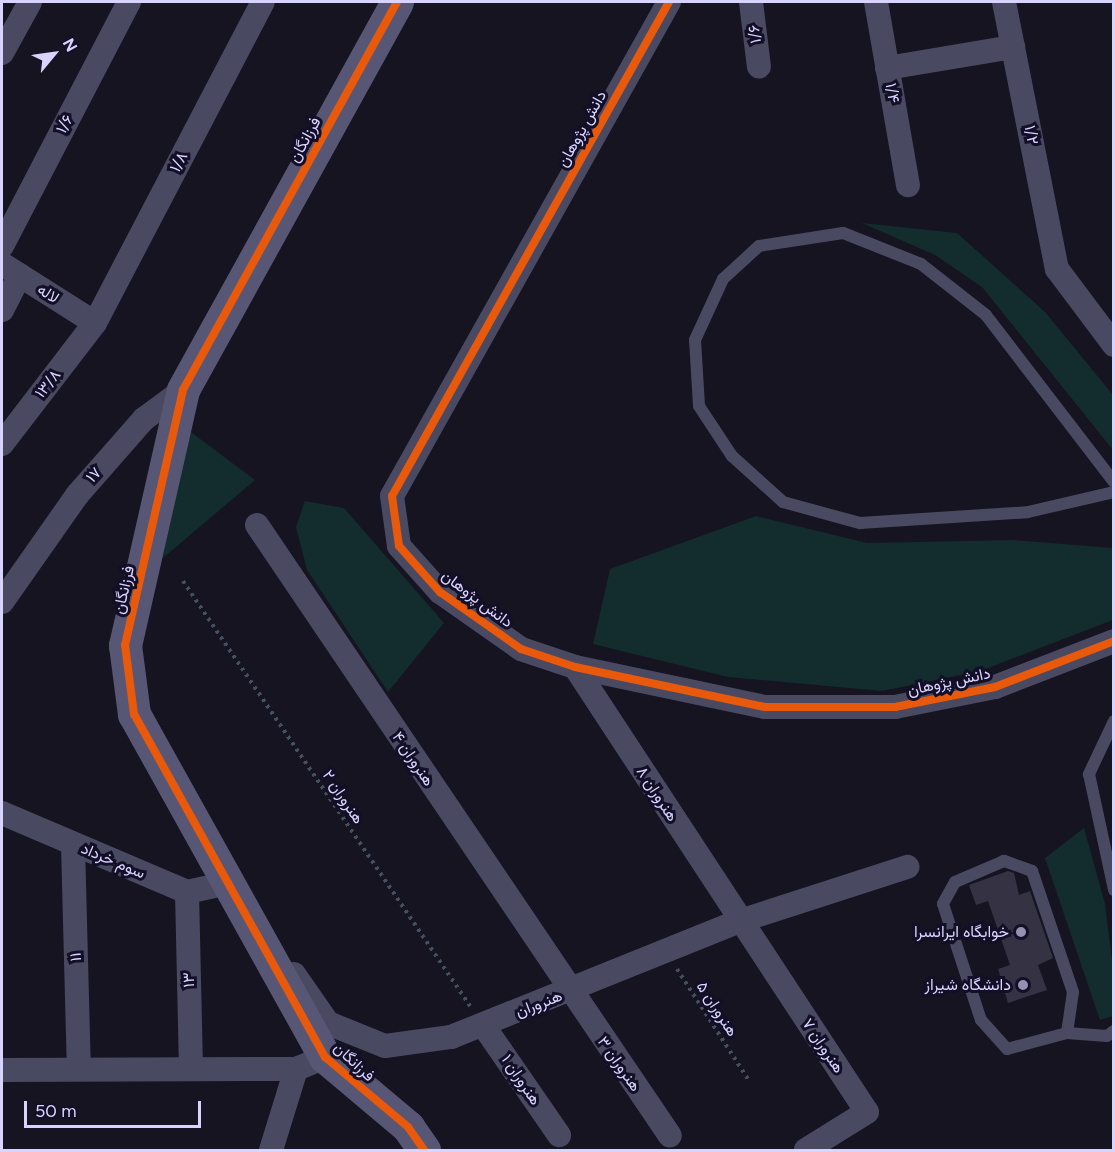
<!DOCTYPE html>
<html>
<head>
<meta charset="utf-8">
<style>
	body { margin:0 }
	#map { position:relative; width:1115px; height:1152px; overflow:hidden; background:#161421; font-family:Figtree,Vazirmatn,sans-serif }
	div>[style] { position:absolute }
	[style*='--x'] { left:calc(var(--x)*1px); top:calc(var(--y)*1px); width:calc(var(--w)*1px); rotate:calc(var(--a)*1deg) }
	.green>* { inset:0; background:#132c2d }
	.building>* { inset:0; background:#343243 }
	.path>* { height:4px; margin-top:-2px; transform-origin:0; background:repeating-linear-gradient(90deg,#44505f 0 3px,transparent 0 7.5px) }
	.lane>* { height:12px; margin:-6px; padding:0 6px; transform-origin:6px; border-radius:6px; background:#4a4962 }
	.street>* { height:24px; margin:-12px; padding:0 12px; transform-origin:12px; border-radius:12px; background:#4a4962 }
	.secondary>* { height:33px; margin:-16.5px; padding:0 16.5px; transform-origin:16.5px; border-radius:16.5px; background:#575674 }
	.cycleway>* { height:8px; margin:-4px; padding:0 4px; transform-origin:4px; border-radius:4px; background:#e8590c }
	.dots>* { width:16px; height:16px; translate:-50% -50%; box-sizing:border-box; border:3px solid #130f26; border-radius:50% }
	span { translate:-50% -50%; white-space:nowrap; text-align:center; line-height:1.15; -webkit-text-stroke:6px #130f26; paint-order:stroke }
	.street-label { font-size:16px; color:#d9d4ff }
	.poi-label { font-size:16px; color:#d9d4ff }
	.right { translate:-100% -50%; text-align:right }
	.frame { position:absolute; inset:0; border:3px solid #d9d4ff; pointer-events:none }
	.north { position:absolute; left:24px; top:24px; width:60px; height:60px; -webkit-text-stroke:4px #130f26; paint-order:stroke; rotate:61deg; font-size:16px; font-weight:700; line-height:24px; text-align:center; color:#d9d4ff }
	.north::after { content:''; display:block; margin:auto; width:21px; height:27px; background:#d9d4ff; clip-path:polygon(50% 0,100% 100%,50% 72%,0 100%) }
	.scale { position:absolute; left:24px; top:1101px; width:177px; height:27px; box-sizing:border-box; border:3px solid #d9d4ff; border-top:0; padding-left:8px; font-size:18px; line-height:21px; white-space:nowrap; color:#d9d4ff; -webkit-text-stroke:4px #130f26; paint-order:stroke }
</style>
</head>
<body>
<div id="map">
	<div class="green">
		<div style="clip-path:polygon(862px 223px,957px 233px,1045px 312px,1113px 395px,1113px 450px,982px 287px,935px 255px)"></div>
		<div style="clip-path:polygon(187px 429px,255px 480px,163px 558px,173px 496px)"></div>
		<div style="clip-path:polygon(305px 501px,344px 508px,444px 623px,388px 692px,307px 570px,296px 527px)"></div>
		<div style="clip-path:polygon(756px 516px,867px 543px,1014px 540px,1113px 548px,1113px 620px,980px 671px,882px 691px,728px 677px,593px 644px,610px 569px)"></div>
		<div style="clip-path:polygon(1084px 828px,1105px 904px,1113px 969px,1113px 1016px,1100px 1020px,1045px 858px)"></div>
	</div>
	<div class="building">
		<div style="clip-path:polygon(1008px 871px,1014px 873px,1019px 895px,1030px 891px,1053px 958px,1038px 965px,1047px 990px,1008px 1003px,998px 969px,1010px 965px,988px 901px,976px 905px,969px 885px)"></div>
	</div>
	<div class="path">
		<div style="--x:183;--y:581;--w:513;--a:55.97"></div>
		<div style="--x:677;--y:969;--w:131;--a:57.2"></div>
	</div>
	<div class="lane">
		<div style="--x:1114;--y:482;--w:210;--a:-127.5"></div>
		<div style="--x:986;--y:315;--w:83;--a:-141.9"></div>
		<div style="--x:921;--y:264;--w:84;--a:-158.3"></div>
		<div style="--x:843;--y:233;--w:85;--a:171.2"></div>
		<div style="--x:759;--y:246;--w:49;--a:137.5"></div>
		<div style="--x:723;--y:279;--w:67;--a:114.7"></div>
		<div style="--x:695;--y:340;--w:66;--a:86.5"></div>
		<div style="--x:699;--y:406;--w:60;--a:56.6"></div>
		<div style="--x:732;--y:456;--w:69;--a:42"></div>
		<div style="--x:783;--y:502;--w:80;--a:15.3"></div>
		<div style="--x:860;--y:523;--w:168;--a:-3.7"></div>
		<div style="--x:1028;--y:512;--w:88;--a:-13.1"></div>
		<div style="--x:1114;--y:721;--w:59;--a:115.3"></div>
		<div style="--x:1089;--y:774;--w:119;--a:77.8"></div>
		<div style="--x:1067;--y:1033;--w:41;--a:-81.7"></div>
		<div style="--x:1073;--y:992;--w:128;--a:-108.7"></div>
		<div style="--x:1032;--y:871;--w:30;--a:-160"></div>
		<div style="--x:1004;--y:861;--w:53;--a:156.8"></div>
		<div style="--x:955;--y:882;--w:25;--a:119"></div>
		<div style="--x:943;--y:904;--w:122;--a:71.9"></div>
		<div style="--x:981;--y:1020;--w:39;--a:48"></div>
		<div style="--x:1007;--y:1049;--w:62;--a:-14.9"></div>
		<div style="--x:1067;--y:1033;--w:40;--a:4.3"></div>
		<div style="--x:1107;--y:1036;--w:9;--a:-36"></div>
	</div>
	<div class="street">
		<div style="--x:669;--y:2;--w:566;--a:119.28"></div>
		<div style="--x:392;--y:496;--w:50;--a:82"></div>
		<div style="--x:399;--y:546;--w:62;--a:48.3"></div>
		<div style="--x:440;--y:592;--w:99;--a:35.1"></div>
		<div style="--x:521;--y:649;--w:57;--a:18.4"></div>
		<div style="--x:575;--y:667;--w:194;--a:11.9"></div>
		<div style="--x:765;--y:707;--w:130;--a:0"></div>
		<div style="--x:895;--y:707;--w:102;--a:-11.3"></div>
		<div style="--x:995;--y:687;--w:128;--a:-21.1"></div>
		<div style="--x:751;--y:2;--w:65;--a:83"></div>
		<div style="--x:876;--y:2;--w:186;--a:80.1"></div>
		<div style="--x:1004;--y:2;--w:272;--a:78.8"></div>
		<div style="--x:1057;--y:269;--w:95;--a:53.1"></div>
		<div style="--x:2;--y:53;--w:58;--a:-61.2"></div>
		<div style="--x:887;--y:68;--w:128;--a:-9.5"></div>
		<div style="--x:2;--y:246;--w:275;--a:-62.5"></div>
		<div style="--x:2;--y:264;--w:110;--a:32.4"></div>
		<div style="--x:2;--y:310;--w:39;--a:-63"></div>
		<div style="--x:2;--y:444;--w:153;--a:-52.5"></div>
		<div style="--x:95;--y:323;--w:362;--a:-62.4"></div>
		<div style="--x:257;--y:525;--w:737;--a:55.94"></div>
		<div style="--x:2;--y:602;--w:132;--a:-54.9"></div>
		<div style="--x:78;--y:494;--w:100;--a:-48.7"></div>
		<div style="--x:144;--y:419;--w:49;--a:-36.6"></div>
		<div style="--x:575;--y:667;--w:532;--a:56.73"></div>
		<div style="--x:867;--y:1112;--w:72;--a:148.1"></div>
		<div style="--x:2;--y:813;--w:201;--a:23.1"></div>
		<div style="--x:187;--y:892;--w:42;--a:-12.4"></div>
		<div style="--x:228;--y:883;--w:15;--a:53"></div>
		<div style="--x:73;--y:845;--w:224;--a:88.5"></div>
		<div style="--x:187;--y:892;--w:175;--a:88.7"></div>
		<div style="--x:294;--y:974;--w:60;--a:55.2"></div>
		<div style="--x:328;--y:1023;--w:61;--a:22"></div>
		<div style="--x:385;--y:1046;--w:67;--a:-7.8"></div>
		<div style="--x:451;--y:1037;--w:311;--a:-21.9"></div>
		<div style="--x:740;--y:921;--w:176;--a:-17.9"></div>
		<div style="--x:483;--y:1025;--w:134;--a:55.4"></div>
		<div style="--x:2;--y:1070;--w:294;--a:-0.2"></div>
		<div style="--x:296;--y:1069;--w:31;--a:-22"></div>
		<div style="--x:271;--y:1150;--w:85;--a:-72.8"></div>
	</div>
	<div class="secondary">
		<div style="--x:397;--y:2;--w:443;--a:118.9"></div>
		<div style="--x:183;--y:390;--w:262;--a:102.8"></div>
		<div style="--x:125;--y:645;--w:70;--a:82.6"></div>
		<div style="--x:134;--y:714;--w:393;--a:60.9"></div>
		<div style="--x:325;--y:1057;--w:109;--a:40.1"></div>
		<div style="--x:408;--y:1127;--w:28;--a:55"></div>
	</div>
	<div class="cycleway">
		<div style="--x:397;--y:2;--w:443;--a:118.9"></div>
		<div style="--x:183;--y:390;--w:262;--a:102.8"></div>
		<div style="--x:125;--y:645;--w:70;--a:82.6"></div>
		<div style="--x:134;--y:714;--w:393;--a:60.9"></div>
		<div style="--x:325;--y:1057;--w:109;--a:40.1"></div>
		<div style="--x:408;--y:1127;--w:28;--a:55"></div>
		<div style="--x:669;--y:2;--w:566;--a:119.28"></div>
		<div style="--x:392;--y:496;--w:50;--a:82"></div>
		<div style="--x:399;--y:546;--w:62;--a:48.3"></div>
		<div style="--x:440;--y:592;--w:99;--a:35.1"></div>
		<div style="--x:521;--y:649;--w:57;--a:18.4"></div>
		<div style="--x:575;--y:667;--w:194;--a:11.9"></div>
		<div style="--x:765;--y:707;--w:130;--a:0"></div>
		<div style="--x:895;--y:707;--w:102;--a:-11.3"></div>
		<div style="--x:995;--y:687;--w:128;--a:-21.1"></div>
	</div>
	<div class="dots">
		<div style="left:1021px;top:932px;background:#9591b1"></div>
		<div style="left:1023px;top:985px;background:#9591b1"></div>
	</div>
	<div class="street-label">
		<span style="left:755px;top:34px;rotate:-97deg">۱/۶</span>
		<span style="left:892px;top:93px;rotate:80deg">۱/۴</span>
		<span style="left:65px;top:124px;rotate:-62deg">۱/۶</span>
		<span style="left:582px;top:129px;rotate:-61deg">دانش پژوهان</span>
		<span style="left:1031px;top:135px;rotate:79deg">۱/۲</span>
		<span style="left:305px;top:140px;rotate:-61deg">فرزانگان</span>
		<span style="left:179px;top:162px;rotate:-62deg">۱/۸</span>
		<span style="left:48px;top:294px;rotate:33deg">لاله</span>
		<span style="left:48px;top:384px;rotate:-52deg">۱۳/۸</span>
		<span style="left:94px;top:475px;rotate:-48deg">۱۷</span>
		<span style="left:124px;top:590px;rotate:-77deg">فرزانگان</span>
		<span style="left:477px;top:599px;rotate:37deg">دانش پژوهان</span>
		<span style="left:949px;top:682px;rotate:-12deg">دانش پژوهان</span>
		<span style="left:413px;top:759px;rotate:56deg">هنروران ۴</span>
		<span style="left:657px;top:794px;rotate:57deg">هنروران ۸</span>
		<span style="left:343px;top:797px;rotate:56deg">هنروران ۲</span>
		<span style="left:113px;top:861px;rotate:23deg">سوم خرداد</span>
		<span style="left:76px;top:957px;rotate:-91deg">۱۱</span>
		<span style="left:189px;top:980px;rotate:-92deg">۱۳</span>
		<span style="left:539px;top:1004px;rotate:-21deg">هنروران</span>
		<span style="left:717px;top:1009px;rotate:57deg">هنروران ۵</span>
		<span style="left:823px;top:1046px;rotate:56deg">هنروران ۷</span>
		<span style="left:354px;top:1062px;rotate:43deg">فرزانگان</span>
		<span style="left:619px;top:1064px;rotate:55deg">هنروران ۳</span>
		<span style="left:521px;top:1080px;rotate:56deg">هنروران ۱</span>
	</div>
	<div class="poi-label">
		<span class="right" style="left:1009px;top:932px">خوابگاه ایرانسرا</span>
		<span class="right" style="left:1011px;top:985px">دانشگاه شیراز</span>
	</div>
	<div class="frame"></div>
	<div class="north">N</div>
	<div class="scale">50 m</div>
</div>
</body>
</html>
